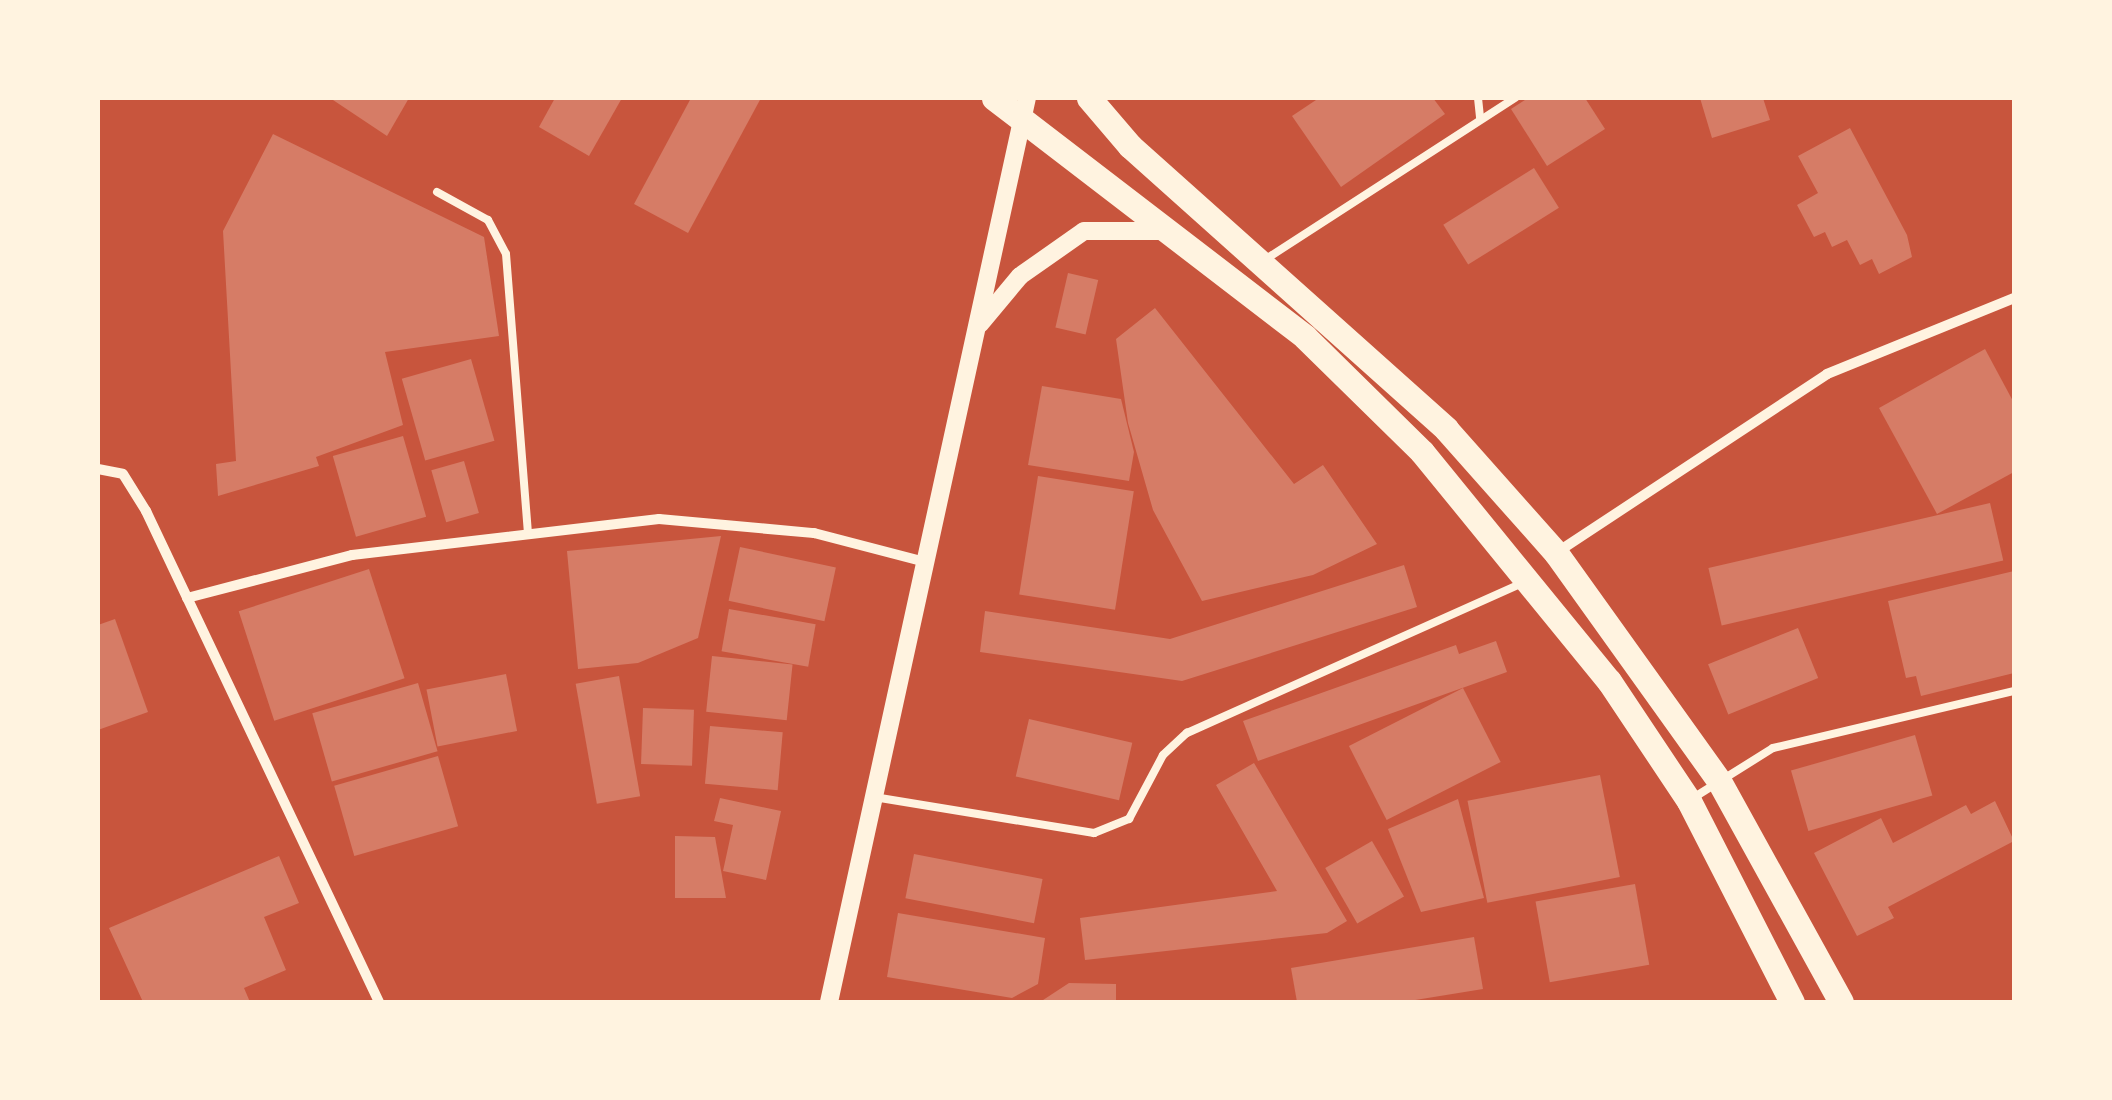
<!DOCTYPE html>
<html>
<head>
<meta charset="utf-8">
<style>
	body { margin:0 }
	#map { position:relative; width:2112px; height:1100px; overflow:hidden; background:#c8553d; font-family:"Golos Text",sans-serif }
	div>[style] { position:absolute }
	[style*='--x'] { left:calc(var(--x)*1px); top:calc(var(--y)*1px); width:calc(var(--w)*1px); rotate:calc(var(--a)*1deg) }
	.building>* { inset:0; background:#d67c66; transform-origin:0 0 }
	.service>* { height:8px; margin:-4px; padding:0 4px; transform-origin:4px; border-radius:4px; background:#fff3e0 }
	.minor>* { height:10px; margin:-5px; padding:0 5px; transform-origin:5px; border-radius:5px; background:#fff3e0 }
	.tertiary>* { height:18px; margin:-9px; padding:0 9px; transform-origin:9px; border-radius:9px; background:#fff3e0 }
	.primary>* { height:25px; margin:-12.5px; padding:0 12.5px; transform-origin:12.5px; border-radius:12.5px; background:#fff3e0 }
	span { translate:-50% -50%; white-space:nowrap; text-align:center; line-height:1.15; -webkit-text-stroke:8px #fff3e0; paint-order:stroke }
	.frame { position:absolute; inset:0; border:100px solid #fff3e0; pointer-events:none }
</style>
</head>
<body>
<div id="map">
	<div class="building">
		<div style="clip-path:polygon(330px 98px,409px 98px,387px 136px)"></div>
		<div style="clip-path:polygon(555px 98px,622px 98px,589px 156px,539px 127px)"></div>
		<div style="clip-path:polygon(691px 98px,761px 98px,688px 233px,634px 204px)"></div>
		<div style="clip-path:polygon(1319px 98px,1433px 98px,1445px 114px,1341px 187px,1292px 116px)"></div>
		<div style="clip-path:polygon(1528px 98px,1585px 98px,1605px 129px,1547px 166px,1511px 109px)"></div>
		<div style="clip-path:polygon(1700px 98px,1763px 98px,1770px 120px,1712px 138px)"></div>
		<div style="clip-path:polygon(1850px 128px,1907px 235px,1912px 257px,1879px 274px,1872px 259px,1860px 265px,1847px 240px,1832px 247px,1825px 232px,1814px 237px,1797px 205px,1818px 193px,1798px 156px)"></div>
		<div style="clip-path:polygon(273px 134px,484px 237px,499px 336px,385px 352px,403px 425px,316px 457px,319px 466px,218px 496px,216px 464px,236px 461px,223px 231px)"></div>
		<div style="left:1534px;top:168px;width:47px;height:107px;rotate:58deg"></div>
		<div style="left:1068px;top:273px;width:31px;height:56px;rotate:13deg"></div>
		<div style="clip-path:polygon(1155px 308px,1294px 484px,1323px 465px,1377px 544px,1313px 575px,1202px 601px,1153px 510px,1128px 423px,1116px 339px)"></div>
		<div style="clip-path:polygon(1985px 349px,2014px 403px,2014px 472px,1937px 514px,1879px 408px)"></div>
		<div style="left:471px;top:359px;width:85px;height:72px;rotate:74deg"></div>
		<div style="clip-path:polygon(1042px 386px,1121px 399px,1134px 452px,1129px 481px,1028px 465px)"></div>
		<div style="left:403px;top:436px;width:84px;height:73px;rotate:74deg"></div>
		<div style="left:464px;top:461px;width:54px;height:34px;rotate:74deg"></div>
		<div style="left:1038px;top:476px;width:97px;height:120px;rotate:9deg"></div>
		<div style="left:1990px;top:503px;width:59px;height:289px;rotate:77deg"></div>
		<div style="clip-path:polygon(721px 536px,698px 638px,638px 663px,578px 669px,567px 551px)"></div>
		<div style="left:740px;top:547px;width:98px;height:55px;rotate:12deg"></div>
		<div style="clip-path:polygon(1404px 565px,1417px 607px,1182px 681px,980px 652px,985px 611px,1170px 639px)"></div>
		<div style="left:369px;top:569px;width:115px;height:137px;rotate:72deg"></div>
		<div style="clip-path:polygon(2014px 571px,2014px 673px,1921px 696px,1916px 676px,1906px 678px,1888px 601px)"></div>
		<div style="left:729px;top:609px;width:88px;height:43px;rotate:10deg"></div>
		<div style="clip-path:polygon(115px 619px,148px 712px,98px 730px,98px 625px)"></div>
		<div style="left:1798px;top:628px;width:54px;height:97px;rotate:68deg"></div>
		<div style="clip-path:polygon(1496px 641px,1507px 672px,1258px 761px,1243px 721px,1456px 645px,1459px 654px)"></div>
		<div style="left:712px;top:656px;width:81px;height:56px;rotate:6deg"></div>
		<div style="left:506px;top:674px;width:58px;height:81px;rotate:79deg"></div>
		<div style="left:619px;top:676px;width:122px;height:44px;rotate:80deg"></div>
		<div style="left:418px;top:683px;width:71px;height:110px;rotate:74deg"></div>
		<div style="left:1463px;top:688px;width:83px;height:128px;rotate:63deg"></div>
		<div style="left:643px;top:708px;width:51px;height:56px;rotate:2deg"></div>
		<div style="left:1029px;top:719px;width:106px;height:59px;rotate:13deg"></div>
		<div style="left:710px;top:726px;width:73px;height:58px;rotate:5deg"></div>
		<div style="left:1915px;top:735px;width:63px;height:129px;rotate:74deg"></div>
		<div style="left:438px;top:756px;width:73px;height:108px;rotate:74deg"></div>
		<div style="clip-path:polygon(1254px 763px,1347px 921px,1327px 933px,1085px 960px,1080px 918px,1277px 891px,1216px 785px)"></div>
		<div style="left:1600px;top:775px;width:104px;height:135px;rotate:79deg"></div>
		<div style="clip-path:polygon(720px 798px,781px 811px,766px 880px,723px 871px,733px 825px,714px 821px)"></div>
		<div style="clip-path:polygon(1458px 799px,1484px 898px,1421px 912px,1388px 829px)"></div>
		<div style="clip-path:polygon(1995px 801px,2014px 841px,1888px 907px,1894px 918px,1857px 936px,1814px 853px,1881px 818px,1893px 843px,1966px 805px,1971px 814px)"></div>
		<div style="clip-path:polygon(675px 836px,715px 837px,726px 898px,675px 898px)"></div>
		<div style="left:1372px;top:841px;width:64px;height:54px;rotate:60deg"></div>
		<div style="left:914px;top:854px;width:131px;height:45px;rotate:11deg"></div>
		<div style="clip-path:polygon(279px 856px,299px 903px,264px 917px,286px 970px,244px 988px,250px 1002px,143px 1002px,109px 928px)"></div>
		<div style="left:1635px;top:884px;width:82px;height:101px;rotate:80deg"></div>
		<div style="clip-path:polygon(898px 913px,1045px 938px,1038px 984px,1012px 998px,887px 977px)"></div>
		<div style="clip-path:polygon(1474px 937px,1483px 989px,1403px 1002px,1297px 1002px,1291px 968px)"></div>
		<div style="clip-path:polygon(1069px 983px,1116px 984px,1116px 1002px,1040px 1002px)"></div>
	</div>
	<div class="service">
		<div style="--x:1478;--y:98;--w:20;--a:84"></div>
		<div style="--x:437;--y:192;--w:58;--a:28.8"></div>
		<div style="--x:488;--y:220;--w:38;--a:62"></div>
		<div style="--x:506;--y:254;--w:279;--a:85.5"></div>
		<div style="--x:1266;--y:259;--w:297;--a:-32.9"></div>
		<div style="--x:874;--y:797;--w:223;--a:9.3"></div>
		<div style="--x:1094;--y:833;--w:38;--a:-22"></div>
		<div style="--x:1129;--y:819;--w:72;--a:-62"></div>
		<div style="--x:1163;--y:755;--w:33;--a:-43"></div>
		<div style="--x:1187;--y:733;--w:369;--a:-24.1"></div>
		<div style="--x:1693;--y:798;--w:94;--a:-32"></div>
		<div style="--x:1773;--y:748;--w:248;--a:-13.3"></div>
	</div>
	<div class="minor">
		<div style="--x:98;--y:469;--w:25;--a:11"></div>
		<div style="--x:123;--y:474;--w:44;--a:58.1"></div>
		<div style="--x:146;--y:511;--w:543;--a:64.61"></div>
		<div style="--x:1559;--y:551;--w:321;--a:-33.4"></div>
		<div style="--x:1827;--y:374;--w:202;--a:-22.1"></div>
		<div style="--x:187;--y:598;--w:171;--a:-14.6"></div>
		<div style="--x:352;--y:555;--w:309;--a:-6.7"></div>
		<div style="--x:659;--y:519;--w:156;--a:5.2"></div>
		<div style="--x:814;--y:533;--w:115;--a:14.6"></div>
	</div>
	<div class="tertiary">
		<div style="--x:980;--y:324;--w:62;--a:-50.2"></div>
		<div style="--x:1020;--y:276;--w:78;--a:-35.1"></div>
		<div style="--x:1084;--y:231;--w:76;--a:0"></div>
		<div style="--x:829;--y:1002;--w:925;--a:-77.65"></div>
	</div>
	<div class="primary">
		<div style="--x:994;--y:98;--w:392;--a:37.5"></div>
		<div style="--x:1305;--y:337;--w:164;--a:44.5"></div>
		<div style="--x:1422;--y:452;--w:296;--a:50.8"></div>
		<div style="--x:1609;--y:681;--w:144;--a:56.3"></div>
		<div style="--x:1689;--y:801;--w:226;--a:62.9"></div>
		<div style="--x:1089;--y:98;--w:63;--a:49.5"></div>
		<div style="--x:1130;--y:146;--w:424;--a:41.8"></div>
		<div style="--x:1446;--y:429;--w:166;--a:48.4"></div>
		<div style="--x:1556;--y:553;--w:280;--a:54.4"></div>
		<div style="--x:1719;--y:781;--w:252;--a:61.1"></div>
	</div>
	<div class="frame"></div>
</div>
</body>
</html>
